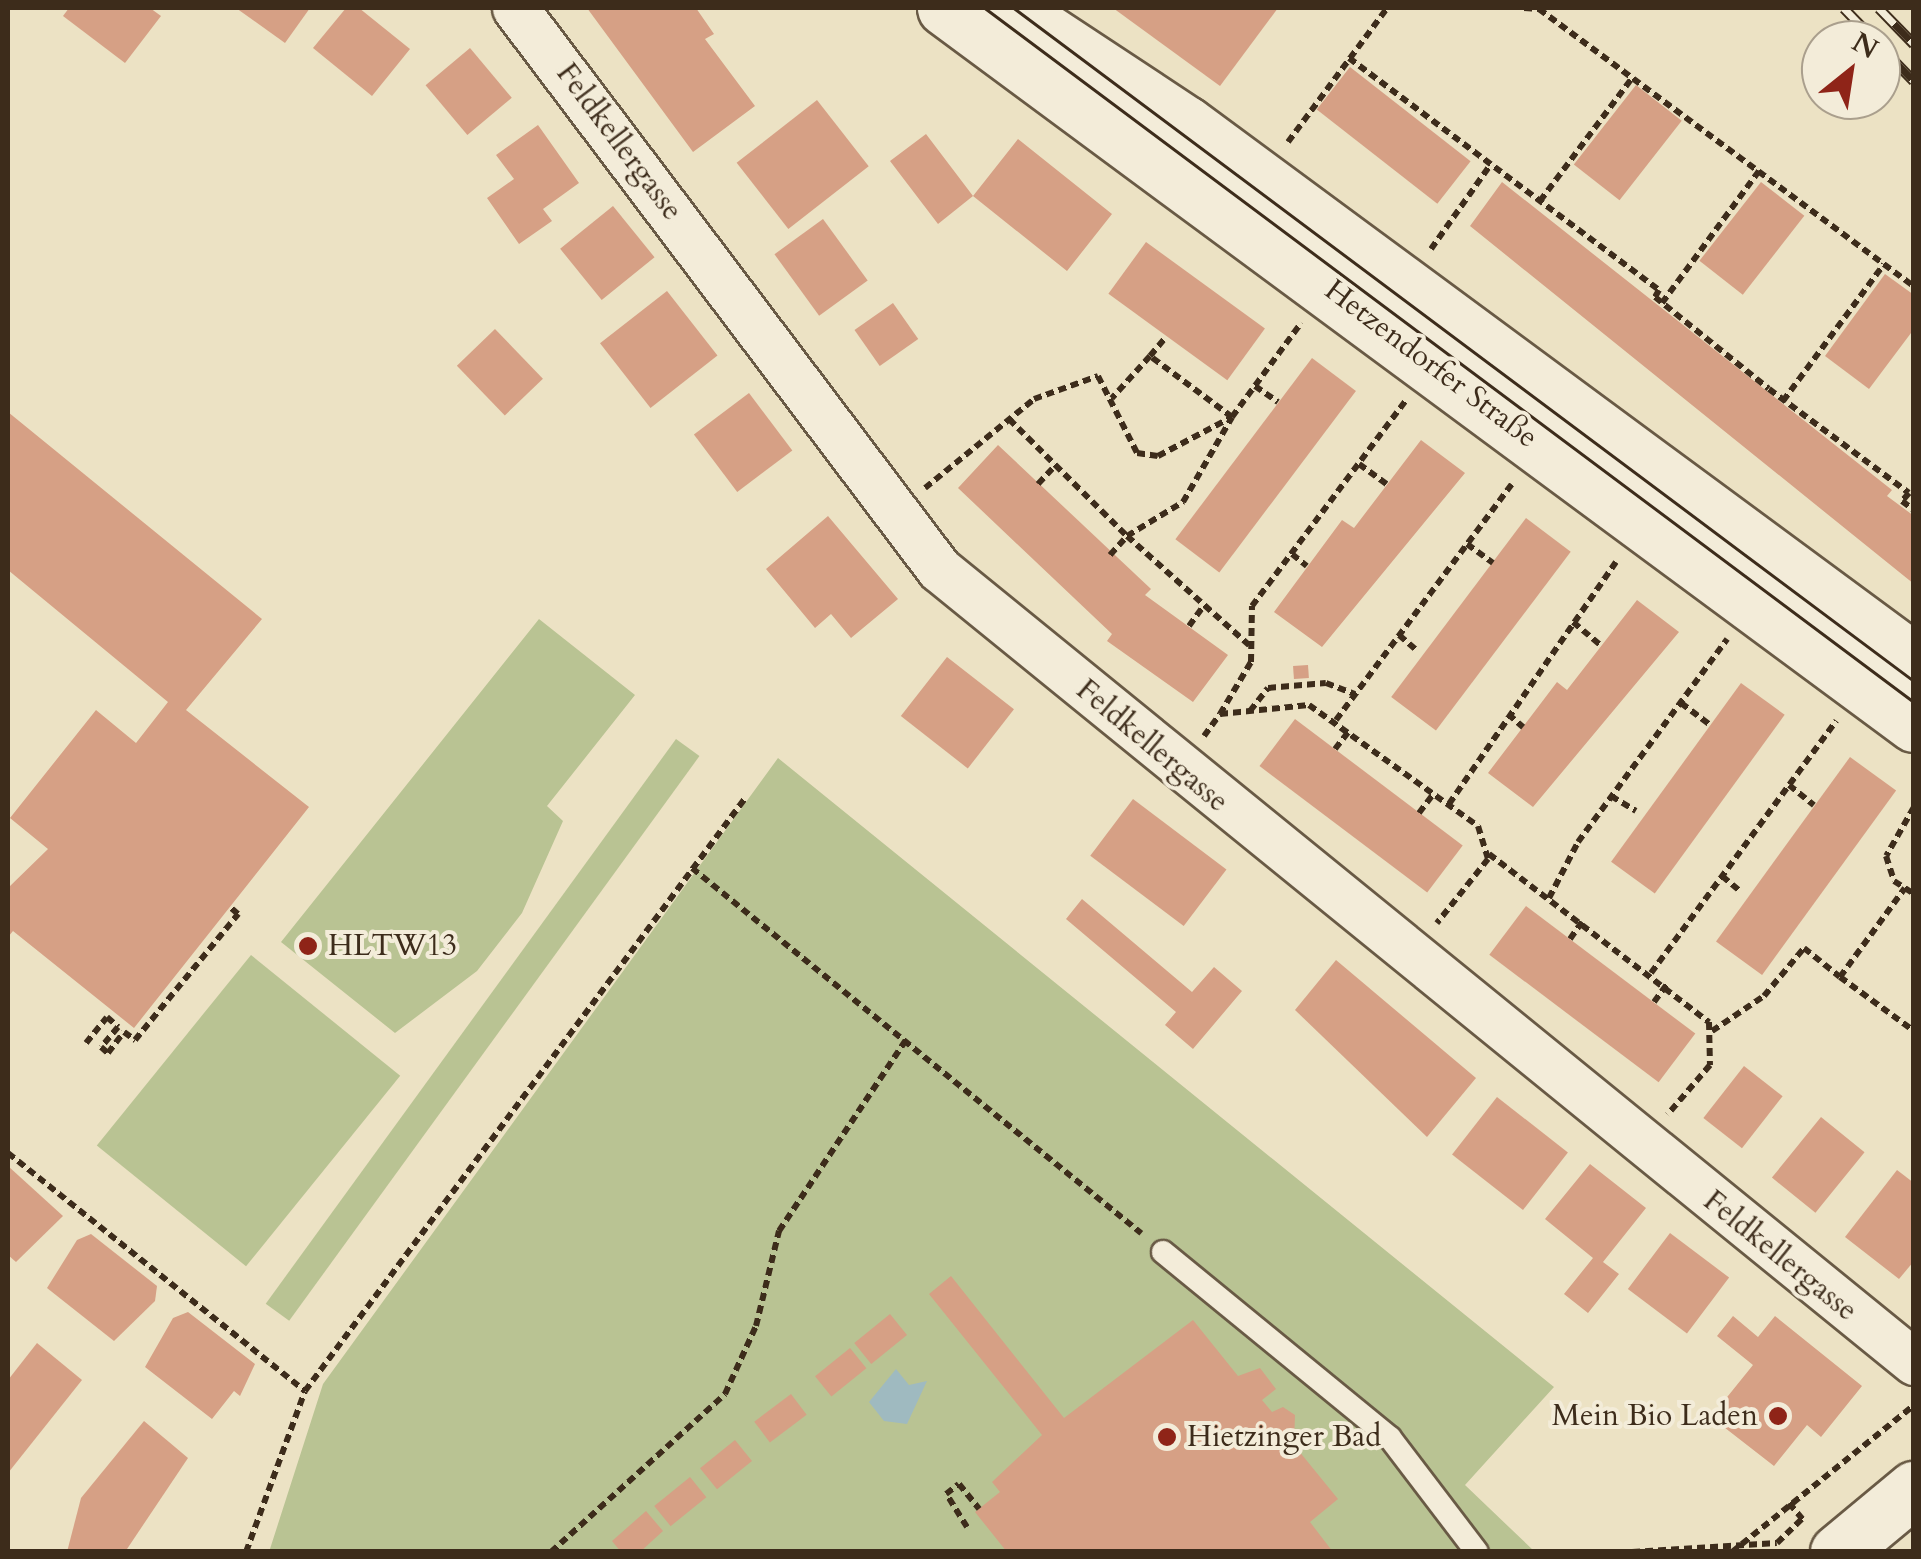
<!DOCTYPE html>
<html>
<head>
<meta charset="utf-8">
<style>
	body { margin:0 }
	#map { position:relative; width:1921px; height:1559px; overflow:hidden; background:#ece2c4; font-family:Cardo,serif }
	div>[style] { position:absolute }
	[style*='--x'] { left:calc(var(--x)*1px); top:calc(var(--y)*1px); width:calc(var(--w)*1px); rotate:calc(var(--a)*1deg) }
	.green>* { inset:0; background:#b9c393; transform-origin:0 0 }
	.water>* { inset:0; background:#9fbac0 }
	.building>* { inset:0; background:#d6a085; transform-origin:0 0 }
	.path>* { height:6px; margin-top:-3px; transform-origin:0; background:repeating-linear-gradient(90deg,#3d2c1b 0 8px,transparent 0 13px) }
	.roads { filter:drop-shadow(2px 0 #695a45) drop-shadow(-2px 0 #695a45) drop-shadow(0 2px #695a45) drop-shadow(0 -2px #695a45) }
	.service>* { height:22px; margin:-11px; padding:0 11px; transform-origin:11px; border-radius:11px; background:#f3ecd9 }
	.minor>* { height:45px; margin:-22.5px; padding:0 22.5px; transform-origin:22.5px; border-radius:22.5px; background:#f3ecd9 }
	.secondary>* { height:55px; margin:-27.5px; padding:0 27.5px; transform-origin:27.5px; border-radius:27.5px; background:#f3ecd9 }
	.tram>* { height:2.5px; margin:-1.25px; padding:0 1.25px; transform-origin:1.25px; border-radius:1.25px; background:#3d2c1b }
	.rail>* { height:11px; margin-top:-5.5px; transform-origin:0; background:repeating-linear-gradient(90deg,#f3ecd9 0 22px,#3d2c1b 0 44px); box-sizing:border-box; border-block:2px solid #3d2c1b }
	.dots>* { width:28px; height:28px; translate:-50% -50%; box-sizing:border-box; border:5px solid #f3ecd9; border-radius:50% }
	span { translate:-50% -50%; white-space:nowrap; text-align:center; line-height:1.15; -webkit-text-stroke:8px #f3ecd9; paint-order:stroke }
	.street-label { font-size:30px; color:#3d2c1b }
	.poi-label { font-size:30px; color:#3d2c1b }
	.left { translate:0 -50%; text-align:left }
	.right { translate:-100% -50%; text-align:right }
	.frame { position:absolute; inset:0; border:10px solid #3d2c1b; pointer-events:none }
	.north { position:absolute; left:1801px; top:20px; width:100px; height:100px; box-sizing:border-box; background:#f3ecd9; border:2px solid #aa9f8d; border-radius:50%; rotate:30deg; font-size:28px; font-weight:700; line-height:40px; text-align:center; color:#3d2c1b }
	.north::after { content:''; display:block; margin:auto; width:35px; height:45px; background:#8f2418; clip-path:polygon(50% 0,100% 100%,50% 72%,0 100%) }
</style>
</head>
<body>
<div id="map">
	<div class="green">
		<div style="clip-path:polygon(539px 619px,635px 695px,547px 806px,563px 821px,522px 913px,477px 971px,395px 1033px,281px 942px)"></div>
		<div style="left:676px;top:739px;width:29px;height:698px;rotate:36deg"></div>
		<div style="clip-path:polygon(778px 758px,1554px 1387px,1465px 1485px,1534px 1551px,269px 1552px,323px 1384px)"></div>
		<div style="left:251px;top:955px;width:192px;height:245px;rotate:39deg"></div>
	</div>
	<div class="water">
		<div style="clip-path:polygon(896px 1369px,909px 1385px,927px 1381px,907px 1424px,884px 1421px,869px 1402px)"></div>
	</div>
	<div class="building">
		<div style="clip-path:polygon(69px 8px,150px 8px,161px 16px,125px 63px,63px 16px)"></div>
		<div style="clip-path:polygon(236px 8px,310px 8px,285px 43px)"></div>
		<div style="clip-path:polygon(346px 8px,359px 8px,410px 49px,372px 96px,313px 48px)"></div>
		<div style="clip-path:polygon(587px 8px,696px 8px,714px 34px,705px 39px,755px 106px,693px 152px)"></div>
		<div style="clip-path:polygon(1113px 8px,1278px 8px,1220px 86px)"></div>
		<div style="left:470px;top:48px;width:65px;height:58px;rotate:50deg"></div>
		<div style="left:1350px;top:67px;width:153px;height:54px;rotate:38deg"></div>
		<div style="left:1636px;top:85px;width:58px;height:101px;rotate:38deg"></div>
		<div style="left:817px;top:100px;width:84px;height:102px;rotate:52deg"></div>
		<div style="clip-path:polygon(538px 125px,579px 183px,543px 209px,552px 221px,519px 244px,487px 198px,514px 179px,496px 155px)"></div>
		<div style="clip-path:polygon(926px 134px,973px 196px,1018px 139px,1112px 214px,1067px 271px,973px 196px,938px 224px,890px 161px)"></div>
		<div style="clip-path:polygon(1502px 182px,1892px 490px,1887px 496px,1914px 516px,1914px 584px,1470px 226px)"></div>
		<div style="left:1761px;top:182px;width:55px;height:100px;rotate:38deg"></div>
		<div style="left:613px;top:206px;width:66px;height:68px;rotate:51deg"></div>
		<div style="left:823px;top:219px;width:76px;height:60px;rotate:54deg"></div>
		<div style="left:1146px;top:242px;width:147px;height:64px;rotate:36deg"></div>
		<div style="clip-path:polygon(1885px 274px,1914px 295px,1914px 329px,1869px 389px,1825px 356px)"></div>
		<div style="left:667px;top:291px;width:82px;height:85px;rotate:52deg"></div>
		<div style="left:893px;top:303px;width:44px;height:47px;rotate:55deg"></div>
		<div style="left:495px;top:329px;width:69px;height:53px;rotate:46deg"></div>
		<div style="left:1312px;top:358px;width:55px;height:227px;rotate:37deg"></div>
		<div style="left:749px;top:393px;width:72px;height:69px;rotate:53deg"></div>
		<div style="clip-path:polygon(8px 412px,262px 619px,186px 710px,309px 807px,134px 1028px,13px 931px,8px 937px,8px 888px,48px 849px,10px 818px,96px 710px,136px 743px,168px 702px,8px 570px)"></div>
		<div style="clip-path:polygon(1421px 440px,1465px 473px,1322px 647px,1274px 612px,1342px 520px,1354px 528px)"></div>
		<div style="clip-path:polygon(998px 445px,1151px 589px,1145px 595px,1228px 655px,1193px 702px,1107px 641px,1112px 634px,958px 488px)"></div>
		<div style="clip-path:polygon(828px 516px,898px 599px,851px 638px,831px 614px,815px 628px,766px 569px)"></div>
		<div style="left:1526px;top:518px;width:56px;height:224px;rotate:37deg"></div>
		<div style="clip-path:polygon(1637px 600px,1679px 632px,1533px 807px,1488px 773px,1557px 682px,1567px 690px)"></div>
		<div style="left:947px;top:657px;width:85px;height:75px;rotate:38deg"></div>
		<div style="left:1308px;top:665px;width:13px;height:15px;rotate:86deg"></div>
		<div style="left:1741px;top:683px;width:54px;height:221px;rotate:36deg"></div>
		<div style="left:1295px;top:719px;width:210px;height:59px;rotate:37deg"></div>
		<div style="left:1850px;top:757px;width:57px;height:228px;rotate:36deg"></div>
		<div style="left:1133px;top:799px;width:117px;height:71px;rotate:37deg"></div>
		<div style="clip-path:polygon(1082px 899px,1192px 992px,1214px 967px,1242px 991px,1193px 1049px,1165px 1025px,1176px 1012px,1066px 919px)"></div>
		<div style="left:1526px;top:906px;width:212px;height:61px;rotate:37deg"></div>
		<div style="clip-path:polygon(1336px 960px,1476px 1078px,1427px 1137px,1295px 1010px)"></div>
		<div style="left:1744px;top:1066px;width:49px;height:66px;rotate:38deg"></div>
		<div style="left:1497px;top:1097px;width:90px;height:73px;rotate:38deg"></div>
		<div style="left:1821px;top:1117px;width:56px;height:78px;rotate:39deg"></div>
		<div style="clip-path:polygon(1590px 1164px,1646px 1208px,1603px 1262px,1619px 1274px,1588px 1313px,1564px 1294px,1593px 1258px,1545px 1219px)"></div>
		<div style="clip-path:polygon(8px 1166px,63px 1216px,16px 1262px,8px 1255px)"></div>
		<div style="clip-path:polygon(1897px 1170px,1914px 1183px,1914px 1261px,1899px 1279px,1845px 1237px)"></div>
		<div style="left:1670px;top:1233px;width:74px;height:70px;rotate:37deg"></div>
		<div style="clip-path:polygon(91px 1234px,157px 1286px,155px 1301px,114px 1341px,47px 1288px,77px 1240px)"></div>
		<div style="clip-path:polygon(951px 1276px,1064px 1418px,1193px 1320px,1238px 1376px,1260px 1368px,1276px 1389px,1262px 1400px,1272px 1412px,1283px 1407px,1295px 1415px,1294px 1445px,1338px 1499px,1310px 1522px,1333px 1552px,1007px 1552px,975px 1512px,1000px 1492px,992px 1482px,1042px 1435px,929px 1294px)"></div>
		<div style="clip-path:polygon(188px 1312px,255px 1364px,240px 1396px,234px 1391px,212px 1419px,145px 1367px,173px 1318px)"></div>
		<div style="left:890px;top:1314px;width:27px;height:46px;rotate:51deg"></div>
		<div style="clip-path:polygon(1733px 1316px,1758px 1337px,1775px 1316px,1862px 1386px,1821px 1437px,1807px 1425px,1774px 1466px,1711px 1417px,1753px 1365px,1717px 1336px)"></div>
		<div style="clip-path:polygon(37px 1343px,82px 1380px,8px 1473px,8px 1380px)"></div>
		<div style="left:850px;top:1348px;width:26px;height:45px;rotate:51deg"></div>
		<div style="left:791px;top:1394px;width:26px;height:46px;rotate:53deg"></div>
		<div style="clip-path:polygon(144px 1421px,188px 1458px,125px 1552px,67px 1552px,81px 1498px)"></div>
		<div style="left:735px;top:1440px;width:27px;height:45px;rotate:51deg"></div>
		<div style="left:690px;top:1477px;width:26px;height:46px;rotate:51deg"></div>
		<div style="clip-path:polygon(646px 1511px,663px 1531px,640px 1552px,621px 1552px,612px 1541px)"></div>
	</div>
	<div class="path">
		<div style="--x:1524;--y:8;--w:15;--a:4"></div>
		<div style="--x:1539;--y:9;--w:466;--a:36.5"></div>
		<div style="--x:1349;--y:58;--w:387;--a:36.8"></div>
		<div style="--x:1659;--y:290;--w:8;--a:120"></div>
		<div style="--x:1655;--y:297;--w:146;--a:38.9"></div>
		<div style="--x:1769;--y:389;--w:174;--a:36.6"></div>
		<div style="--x:1909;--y:493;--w:11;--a:131"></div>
		<div style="--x:1902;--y:501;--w:15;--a:37"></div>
		<div style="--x:1288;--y:142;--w:167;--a:-53.5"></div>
		<div style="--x:1540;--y:201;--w:154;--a:-53.2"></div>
		<div style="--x:1431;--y:249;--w:104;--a:-54.8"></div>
		<div style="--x:1662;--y:303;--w:164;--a:-53.7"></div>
		<div style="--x:1150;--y:356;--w:25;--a:-50"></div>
		<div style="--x:1255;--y:386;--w:28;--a:35"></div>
		<div style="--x:1783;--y:401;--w:170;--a:-53.6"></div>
		<div style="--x:1009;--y:419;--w:166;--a:44.8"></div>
		<div style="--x:1127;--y:536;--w:66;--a:-31.3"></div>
		<div style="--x:1183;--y:502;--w:98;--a:-60"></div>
		<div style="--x:1232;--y:417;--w:102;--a:-143.4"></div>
		<div style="--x:1150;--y:356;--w:57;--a:132.1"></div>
		<div style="--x:1359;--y:464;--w:34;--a:36"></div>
		<div style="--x:1038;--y:484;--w:26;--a:-47"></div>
		<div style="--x:925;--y:488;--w:141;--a:-39.2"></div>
		<div style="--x:1034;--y:399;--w:68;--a:-19.8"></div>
		<div style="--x:1098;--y:376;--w:86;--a:63.1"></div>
		<div style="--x:1137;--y:453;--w:21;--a:8"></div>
		<div style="--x:1158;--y:456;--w:84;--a:-27.8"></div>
		<div style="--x:1232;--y:417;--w:117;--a:-53.7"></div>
		<div style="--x:1467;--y:544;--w:32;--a:36"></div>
		<div style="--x:1292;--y:554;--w:19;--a:39"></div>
		<div style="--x:1110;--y:555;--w:25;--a:-48"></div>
		<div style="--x:1127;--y:536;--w:164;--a:41.8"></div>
		<div style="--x:1573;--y:622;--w:38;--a:40"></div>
		<div style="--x:1189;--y:626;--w:24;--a:-54"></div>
		<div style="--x:1399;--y:635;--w:23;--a:41"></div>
		<div style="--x:1681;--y:703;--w:36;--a:37"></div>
		<div style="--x:1250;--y:711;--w:29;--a:-52"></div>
		<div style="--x:1268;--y:688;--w:58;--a:-4.9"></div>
		<div style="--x:1326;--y:683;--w:31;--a:21"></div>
		<div style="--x:1220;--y:714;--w:61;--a:-59.2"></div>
		<div style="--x:1251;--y:662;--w:56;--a:-89"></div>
		<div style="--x:1252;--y:606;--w:257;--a:-53.2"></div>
		<div style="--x:1508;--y:714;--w:20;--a:41"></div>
		<div style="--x:1336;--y:720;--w:294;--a:-53.3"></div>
		<div style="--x:1204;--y:736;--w:27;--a:-54"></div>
		<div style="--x:1220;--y:714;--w:89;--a:-5.8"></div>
		<div style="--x:1309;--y:705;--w:208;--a:35.6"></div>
		<div style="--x:1478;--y:826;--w:34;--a:73"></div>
		<div style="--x:1488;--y:859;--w:82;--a:128.6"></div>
		<div style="--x:1335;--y:749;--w:24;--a:-52"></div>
		<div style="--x:1789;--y:785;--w:32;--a:39"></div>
		<div style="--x:1611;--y:796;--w:29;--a:31"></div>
		<div style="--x:1449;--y:804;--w:294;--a:-55.4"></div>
		<div style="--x:1914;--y:807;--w:56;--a:119.7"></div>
		<div style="--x:1886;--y:856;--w:26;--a:72"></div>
		<div style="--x:1894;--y:881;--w:24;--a:33"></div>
		<div style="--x:1419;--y:813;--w:25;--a:-53"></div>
		<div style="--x:1489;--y:854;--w:277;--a:37.4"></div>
		<div style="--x:1709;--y:1022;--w:43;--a:88.7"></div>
		<div style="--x:1710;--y:1065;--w:65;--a:130.6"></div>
		<div style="--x:692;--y:868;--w:579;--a:39.11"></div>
		<div style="--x:1722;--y:876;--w:25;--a:40"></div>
		<div style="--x:1549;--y:898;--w:63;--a:-62.6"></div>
		<div style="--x:1578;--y:842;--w:252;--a:-53.7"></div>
		<div style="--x:1570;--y:939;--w:21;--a:-55"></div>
		<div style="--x:1651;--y:973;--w:313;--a:-53.7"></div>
		<div style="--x:1840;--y:977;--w:92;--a:36.1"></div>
		<div style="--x:1654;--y:1002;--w:22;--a:-54"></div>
		<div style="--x:1712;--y:1031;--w:63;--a:-33.9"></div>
		<div style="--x:1764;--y:996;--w:62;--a:-50.2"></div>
		<div style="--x:1804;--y:948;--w:46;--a:38.9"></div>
		<div style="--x:1840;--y:977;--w:110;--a:-53.9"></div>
		<div style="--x:86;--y:1043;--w:33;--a:-51"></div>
		<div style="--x:107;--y:1017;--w:15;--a:42"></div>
		<div style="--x:118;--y:1027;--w:26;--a:130"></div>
		<div style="--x:101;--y:1047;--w:9;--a:41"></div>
		<div style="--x:108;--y:1053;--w:26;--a:-53"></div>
		<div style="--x:124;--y:1032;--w:14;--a:36"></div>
		<div style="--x:135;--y:1040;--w:163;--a:-50.7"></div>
		<div style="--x:238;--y:914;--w:11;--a:-139"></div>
		<div style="--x:8;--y:1153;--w:381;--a:38.7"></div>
		<div style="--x:1789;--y:1503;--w:23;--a:50"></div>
		<div style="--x:967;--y:1527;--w:39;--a:-122"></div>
		<div style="--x:946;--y:1494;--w:16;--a:-38"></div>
		<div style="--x:959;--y:1484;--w:32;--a:51"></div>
		<div style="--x:246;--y:1552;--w:171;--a:-69.9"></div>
		<div style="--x:305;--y:1391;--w:740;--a:-53.41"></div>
		<div style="--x:551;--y:1552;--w:235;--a:-42.2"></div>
		<div style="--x:725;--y:1394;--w:75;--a:-65.5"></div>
		<div style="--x:756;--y:1326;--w:98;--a:-76.4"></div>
		<div style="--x:779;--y:1231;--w:229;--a:-56.4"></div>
		<div style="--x:1632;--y:1552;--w:145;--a:-3.6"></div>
		<div style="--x:1777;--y:1543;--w:35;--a:-44"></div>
		<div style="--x:1732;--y:1552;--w:234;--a:-38.9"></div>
	</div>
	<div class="roads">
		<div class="service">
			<div style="--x:1163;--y:1252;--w:293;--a:39.3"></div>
			<div style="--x:1390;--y:1438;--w:143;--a:52.7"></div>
		</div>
		<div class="minor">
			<div style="--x:515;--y:8;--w:703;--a:52.92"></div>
			<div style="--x:939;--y:569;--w:1257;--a:39.12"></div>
		</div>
		<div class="secondary">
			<div style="--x:945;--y:8;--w:1205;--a:36.46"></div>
			<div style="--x:1010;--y:8;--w:211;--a:33.4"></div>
			<div style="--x:1186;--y:124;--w:905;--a:36.41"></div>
			<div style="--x:1838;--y:1552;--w:99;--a:-39.7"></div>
		</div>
	</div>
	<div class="tram">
		<div style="--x:985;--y:8;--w:1160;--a:36.76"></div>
		<div style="--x:1014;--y:8;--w:1124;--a:36.79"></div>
	</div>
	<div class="rail">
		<div style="--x:1844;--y:8;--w:45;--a:45.9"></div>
		<div style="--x:1879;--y:8;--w:50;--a:45.8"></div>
		<div style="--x:1881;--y:47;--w:47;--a:45.9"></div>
	</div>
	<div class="dots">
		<div style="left:308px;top:946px;background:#8f2418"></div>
		<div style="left:1778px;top:1416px;background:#8f2418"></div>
		<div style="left:1167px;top:1437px;background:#8f2418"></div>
	</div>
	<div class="street-label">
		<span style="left:619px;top:142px;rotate:53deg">Feldkellergasse</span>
		<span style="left:1431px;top:364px;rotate:37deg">Hetzendorfer Straße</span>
		<span style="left:1152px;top:746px;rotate:40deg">Feldkellergasse</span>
		<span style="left:1780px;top:1256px;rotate:39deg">Feldkellergasse</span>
	</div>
	<div class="poi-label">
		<span class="left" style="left:328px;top:946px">HLTW13</span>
		<span class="right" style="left:1758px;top:1416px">Mein Bio Laden</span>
		<span class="left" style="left:1187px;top:1437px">Hietzinger Bad</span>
	</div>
	<div class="frame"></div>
	<div class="north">N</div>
</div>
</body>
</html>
